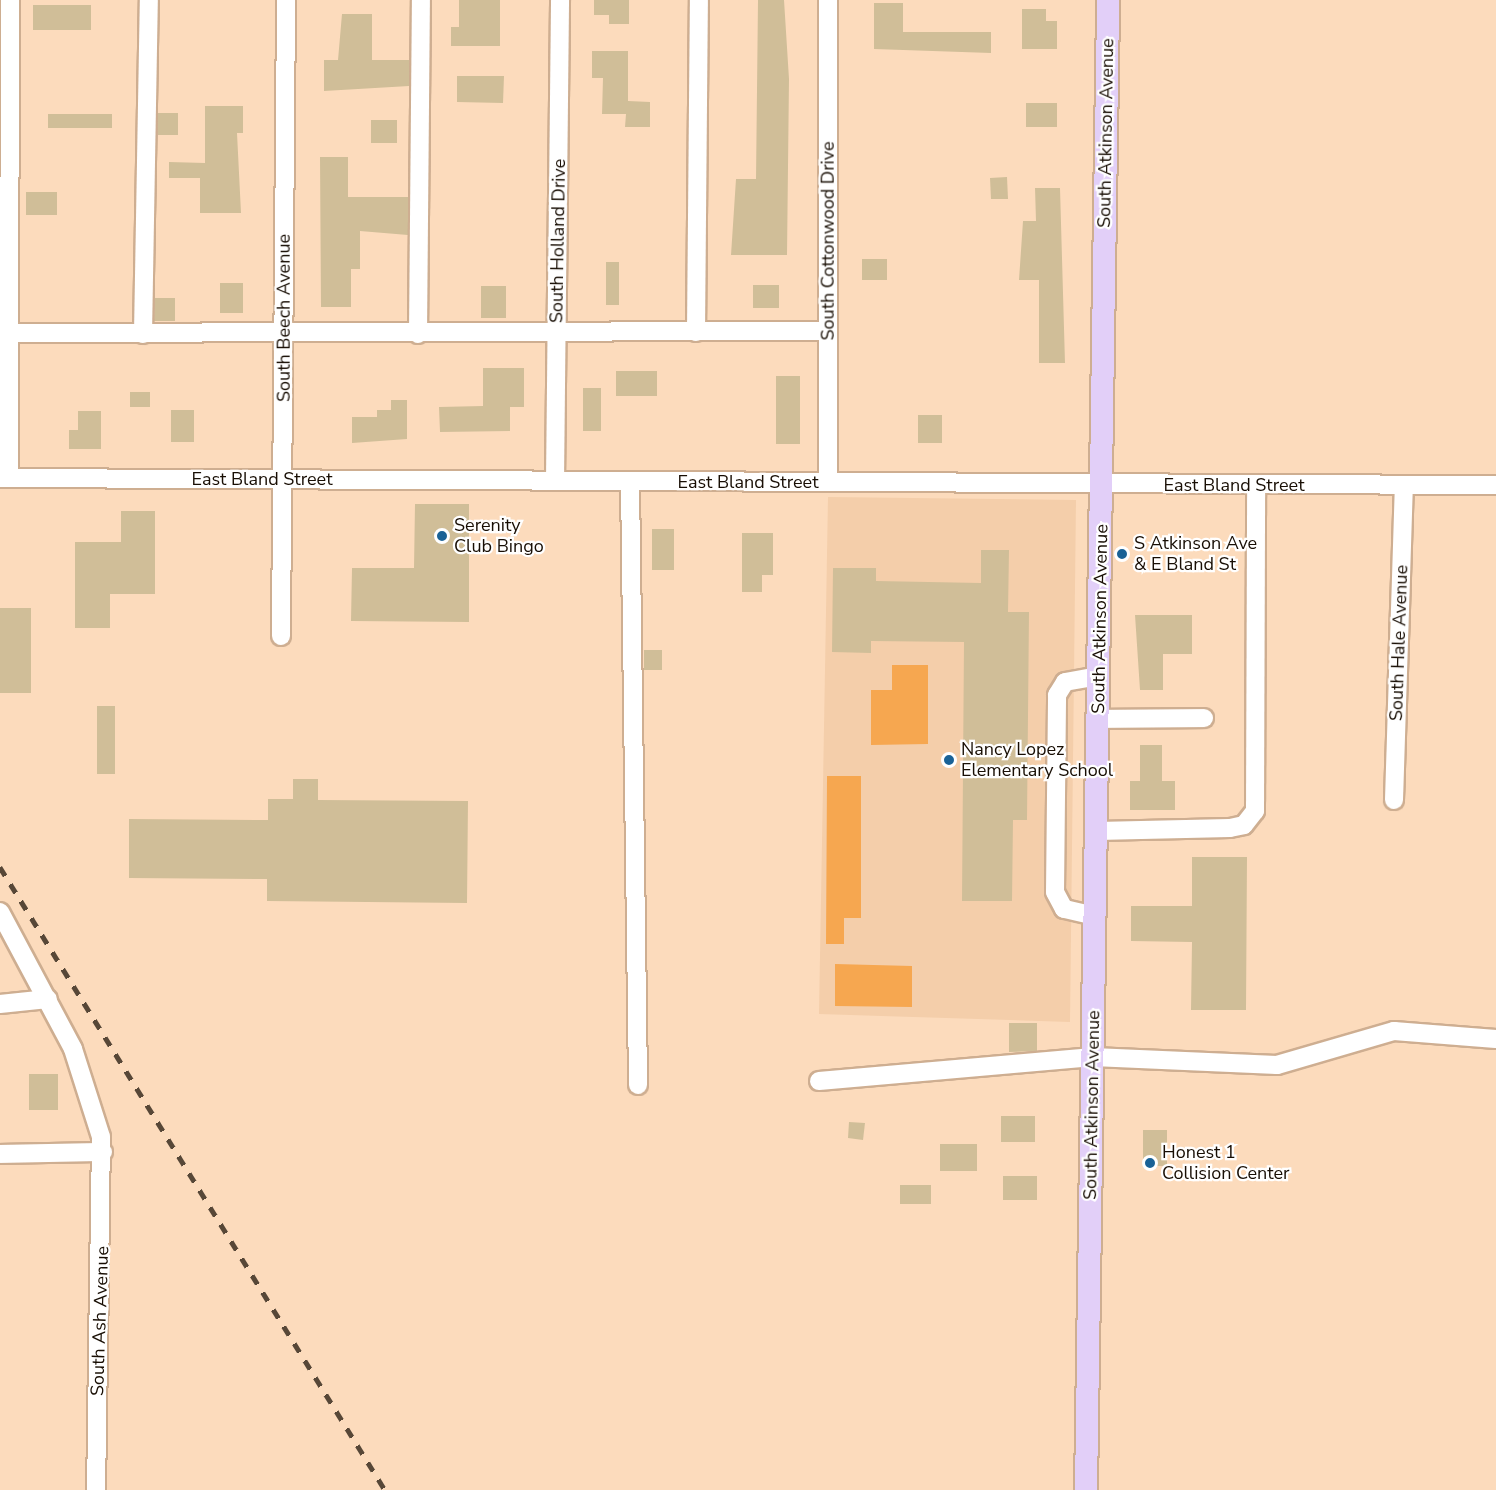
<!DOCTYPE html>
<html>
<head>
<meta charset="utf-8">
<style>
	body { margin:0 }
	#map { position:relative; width:1496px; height:1490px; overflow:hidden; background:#fcdbbc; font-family:"Nunito Sans",sans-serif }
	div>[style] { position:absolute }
	.built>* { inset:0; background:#f4ceaa }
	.green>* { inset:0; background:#f6a750 }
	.building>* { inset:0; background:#d0be98 }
	.roads { filter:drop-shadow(2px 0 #ceae91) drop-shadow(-2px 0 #ceae91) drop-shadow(0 2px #ceae91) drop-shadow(0 -2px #ceae91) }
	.minor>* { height:18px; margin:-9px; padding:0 9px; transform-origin:9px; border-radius:9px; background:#fff }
	.major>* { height:22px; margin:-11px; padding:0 11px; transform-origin:11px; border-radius:11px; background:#e2cff8 }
	.rail>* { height:4.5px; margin-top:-2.25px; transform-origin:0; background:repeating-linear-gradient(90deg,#574737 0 10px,transparent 0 20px) }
	.dots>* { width:16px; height:16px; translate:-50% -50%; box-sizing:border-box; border:3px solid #fff; border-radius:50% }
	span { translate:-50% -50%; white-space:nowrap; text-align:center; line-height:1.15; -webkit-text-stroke:4.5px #fff; paint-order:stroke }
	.street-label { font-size:18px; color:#180e04 }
	.poi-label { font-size:18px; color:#180e04 }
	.left { translate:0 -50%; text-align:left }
</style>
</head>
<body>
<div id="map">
	<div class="built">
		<i style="clip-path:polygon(828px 497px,1076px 500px,1070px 1022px,819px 1014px)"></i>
	</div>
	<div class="green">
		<i style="clip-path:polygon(892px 665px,928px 665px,928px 744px,871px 745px,871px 690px,892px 690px)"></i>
		<i style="clip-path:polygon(827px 776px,861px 776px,861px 918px,844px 918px,844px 944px,826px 944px)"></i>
		<i style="clip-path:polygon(835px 964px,912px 966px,912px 1007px,835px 1006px)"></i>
	</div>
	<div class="building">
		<i style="clip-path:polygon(459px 0,500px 0,500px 46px,451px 46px,451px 27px,459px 27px)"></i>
		<i style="clip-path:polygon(594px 0,629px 0,629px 24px,609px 24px,609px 15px,594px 15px)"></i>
		<i style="clip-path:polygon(758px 0,784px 0,789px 79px,787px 255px,731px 255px,736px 179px,756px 179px)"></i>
		<i style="clip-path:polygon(874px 3px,903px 3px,903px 32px,991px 32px,991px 53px,874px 49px)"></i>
		<i style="clip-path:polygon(33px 5px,91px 5px,91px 30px,33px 30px)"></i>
		<i style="clip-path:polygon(1022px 9px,1046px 9px,1046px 21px,1057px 21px,1057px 49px,1022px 49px)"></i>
		<i style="clip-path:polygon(342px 14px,372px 14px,372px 60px,409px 60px,409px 86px,324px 91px,324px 60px,338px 60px)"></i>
		<i style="clip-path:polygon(592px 51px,628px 51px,628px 101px,650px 102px,650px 127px,625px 127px,626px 114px,602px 114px,603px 78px,592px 78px)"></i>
		<i style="clip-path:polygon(457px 76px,504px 76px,503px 103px,457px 102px)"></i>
		<i style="clip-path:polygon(1026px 103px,1057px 103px,1057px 127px,1026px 127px)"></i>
		<i style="clip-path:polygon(205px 106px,243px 106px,243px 133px,237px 133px,241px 213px,200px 213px,200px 178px,169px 178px,169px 162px,205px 163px)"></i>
		<i style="clip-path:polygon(158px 113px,178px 113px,178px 135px,158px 135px)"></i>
		<i style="clip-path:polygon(48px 114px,112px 114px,112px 128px,48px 128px)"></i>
		<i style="clip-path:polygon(371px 120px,397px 120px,397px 143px,371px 143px)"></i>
		<i style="clip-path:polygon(320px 157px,348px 157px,348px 197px,408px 197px,408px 235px,360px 231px,360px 269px,351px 269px,351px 307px,321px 307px)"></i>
		<i style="clip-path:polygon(1007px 177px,1008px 199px,991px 199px,990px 178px)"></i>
		<i style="clip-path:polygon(1035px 188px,1060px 188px,1065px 363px,1039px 363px,1039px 280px,1019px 280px,1023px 221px,1036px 221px)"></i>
		<i style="clip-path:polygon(26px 192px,57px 192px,57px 215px,26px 215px)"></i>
		<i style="clip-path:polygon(862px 259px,887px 259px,887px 280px,862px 280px)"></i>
		<i style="clip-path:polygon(606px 262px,619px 262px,619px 305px,606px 305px)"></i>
		<i style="clip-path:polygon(220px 283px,243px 283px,243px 313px,220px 313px)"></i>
		<i style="clip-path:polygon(753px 285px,779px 285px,779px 308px,753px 308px)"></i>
		<i style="clip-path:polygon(481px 286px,506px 286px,506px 318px,481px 318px)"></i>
		<i style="clip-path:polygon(155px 298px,175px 298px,175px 321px,154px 321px)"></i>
		<i style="clip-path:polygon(483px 368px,524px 368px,524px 407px,510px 407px,510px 431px,440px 432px,439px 407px,483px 406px)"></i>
		<i style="clip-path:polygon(616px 371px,657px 371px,657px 396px,616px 396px)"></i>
		<i style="clip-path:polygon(776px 376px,800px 376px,800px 444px,776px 444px)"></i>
		<i style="clip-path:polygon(583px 388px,601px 388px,601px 431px,583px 431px)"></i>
		<i style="clip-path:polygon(130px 392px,150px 392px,150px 407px,130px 407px)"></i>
		<i style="clip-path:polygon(391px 400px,407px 400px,407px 439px,352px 443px,352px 417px,377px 417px,377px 410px,391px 410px)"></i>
		<i style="clip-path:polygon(171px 410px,194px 410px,194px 442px,171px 442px)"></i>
		<i style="clip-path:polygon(78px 411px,101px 411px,101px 449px,69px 449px,69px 430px,78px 430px)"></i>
		<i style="clip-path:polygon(918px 415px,942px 415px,942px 443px,918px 443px)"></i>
		<i style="clip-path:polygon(415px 504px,469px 504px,469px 622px,351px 621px,352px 568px,414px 568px)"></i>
		<i style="clip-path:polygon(121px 511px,155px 511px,155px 594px,110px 594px,110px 628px,75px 628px,75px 542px,121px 542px)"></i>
		<i style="clip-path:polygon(652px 529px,674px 529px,674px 570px,652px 570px)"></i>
		<i style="clip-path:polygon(742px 533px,773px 533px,773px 575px,762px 575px,762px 592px,742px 592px)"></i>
		<i style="clip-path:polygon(981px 550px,1009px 550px,1008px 612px,1029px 612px,1027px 820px,1013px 820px,1012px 901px,962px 901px,964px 642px,871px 641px,871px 653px,832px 652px,833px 568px,876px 568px,876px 581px,981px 583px)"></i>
		<i style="clip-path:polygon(0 608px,31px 608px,31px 693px,0 693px)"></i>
		<i style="clip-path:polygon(1135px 615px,1192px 615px,1192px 654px,1163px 654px,1163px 690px,1140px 690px)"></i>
		<i style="clip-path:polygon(644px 650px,662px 650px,662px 670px,644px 670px)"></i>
		<i style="clip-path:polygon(97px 706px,115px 706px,115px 774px,97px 774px)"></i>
		<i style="clip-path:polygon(1140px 745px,1162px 745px,1162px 781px,1175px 781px,1175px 810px,1130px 810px,1130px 781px,1140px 781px)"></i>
		<i style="clip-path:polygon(293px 779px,318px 779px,318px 800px,468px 801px,467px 903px,267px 901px,267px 879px,129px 878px,129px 819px,268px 820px,268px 799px,293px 799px)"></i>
		<i style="clip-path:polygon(1192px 857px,1247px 857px,1246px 1010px,1191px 1010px,1192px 942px,1131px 941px,1131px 906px,1192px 906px)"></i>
		<i style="clip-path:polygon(1009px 1023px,1037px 1023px,1037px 1051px,1009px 1052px)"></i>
		<i style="clip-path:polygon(29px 1074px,58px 1074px,58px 1110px,29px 1110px)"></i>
		<i style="clip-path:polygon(1001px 1116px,1035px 1116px,1035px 1142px,1001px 1142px)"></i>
		<i style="clip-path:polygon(849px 1122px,865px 1123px,863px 1140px,848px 1138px)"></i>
		<i style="clip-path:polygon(1143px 1130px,1167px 1130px,1167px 1166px,1143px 1166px)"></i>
		<i style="clip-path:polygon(940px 1144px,977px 1144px,977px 1171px,940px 1171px)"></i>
		<i style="clip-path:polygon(1003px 1176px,1037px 1176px,1037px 1200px,1003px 1200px)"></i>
		<i style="clip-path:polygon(900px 1185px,931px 1185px,931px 1204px,900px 1204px)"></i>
	</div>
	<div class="roads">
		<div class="minor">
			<i style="left:828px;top:0;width:482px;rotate:90deg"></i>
			<i style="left:696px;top:332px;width:332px;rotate:-89.5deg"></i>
			<i style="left:0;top:333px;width:828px;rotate:-0.14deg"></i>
			<i style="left:143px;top:334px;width:334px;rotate:-89deg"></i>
			<i style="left:418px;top:334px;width:334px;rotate:-89.5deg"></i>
			<i style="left:0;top:478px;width:1496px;rotate:0.27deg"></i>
			<i style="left:9px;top:478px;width:478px;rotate:-89.9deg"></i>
			<i style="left:555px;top:481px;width:481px;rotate:-89.4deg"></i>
			<i style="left:630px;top:481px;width:604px;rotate:89.24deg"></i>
			<i style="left:281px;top:636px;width:636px;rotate:-89.55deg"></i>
			<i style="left:1098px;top:719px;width:106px;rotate:-0.5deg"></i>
			<i style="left:1394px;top:800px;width:315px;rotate:-88.2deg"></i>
			<i style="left:1097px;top:831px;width:133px;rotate:-1.3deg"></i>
			<i style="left:1230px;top:828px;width:14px;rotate:-12deg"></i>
			<i style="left:1244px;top:825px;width:18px;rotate:-52deg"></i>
			<i style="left:1255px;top:811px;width:326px;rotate:-89.8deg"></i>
			<i style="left:0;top:912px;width:155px;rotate:61.9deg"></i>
			<i style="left:73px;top:1049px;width:92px;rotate:72.3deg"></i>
			<i style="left:101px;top:1137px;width:353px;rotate:90.8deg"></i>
			<i style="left:1095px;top:916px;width:32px;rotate:-167deg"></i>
			<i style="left:1064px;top:909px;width:19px;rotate:-118deg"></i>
			<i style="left:1055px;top:892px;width:197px;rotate:-89.4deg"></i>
			<i style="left:1057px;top:695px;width:15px;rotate:-58deg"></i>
			<i style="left:1065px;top:682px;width:35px;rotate:-10deg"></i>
			<i style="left:0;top:1004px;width:48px;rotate:-5.9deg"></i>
			<i style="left:819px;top:1081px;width:275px;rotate:-5deg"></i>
			<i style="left:1093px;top:1057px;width:184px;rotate:2.5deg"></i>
			<i style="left:1277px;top:1065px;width:122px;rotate:-16.2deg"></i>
			<i style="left:1394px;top:1031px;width:102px;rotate:4.5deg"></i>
			<i style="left:0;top:1154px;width:103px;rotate:-1.1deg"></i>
		</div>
		<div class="major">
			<i style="left:1086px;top:1490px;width:1490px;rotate:-89.15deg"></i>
		</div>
	</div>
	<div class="rail">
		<i style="left:0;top:867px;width:732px;rotate:58.28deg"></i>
	</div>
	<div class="dots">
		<i style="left:442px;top:536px;background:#1a6296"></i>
		<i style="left:1122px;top:554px;background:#1a6296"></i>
		<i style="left:949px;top:760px;background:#1a6296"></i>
		<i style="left:1150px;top:1163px;background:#1a6296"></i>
	</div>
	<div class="street-label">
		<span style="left:1106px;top:133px;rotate:-89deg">South Atkinson Avenue</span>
		<span style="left:558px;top:241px;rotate:-89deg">South Holland Drive</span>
		<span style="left:828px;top:241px;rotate:-90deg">South Cottonwood Drive</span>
		<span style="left:284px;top:318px;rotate:-90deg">South Beech Avenue</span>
		<span style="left:262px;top:479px">East Bland Street</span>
		<span style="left:748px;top:482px">East Bland Street</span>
		<span style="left:1234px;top:485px">East Bland Street</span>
		<span style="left:1100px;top:619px;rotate:-89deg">South Atkinson Avenue</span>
		<span style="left:1399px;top:643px;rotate:-88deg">South Hale Avenue</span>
		<span style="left:1092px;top:1105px;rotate:-89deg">South Atkinson Avenue</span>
		<span style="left:100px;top:1321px;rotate:-88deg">South Ash Avenue</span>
	</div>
	<div class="poi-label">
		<span class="left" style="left:454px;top:536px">Serenity<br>Club Bingo</span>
		<span class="left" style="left:1134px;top:554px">S Atkinson Ave<br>&amp; E Bland St</span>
		<span class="left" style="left:961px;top:760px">Nancy Lopez<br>Elementary School</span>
		<span class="left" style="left:1162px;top:1163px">Honest 1<br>Collision Center</span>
	</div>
</div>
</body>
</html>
